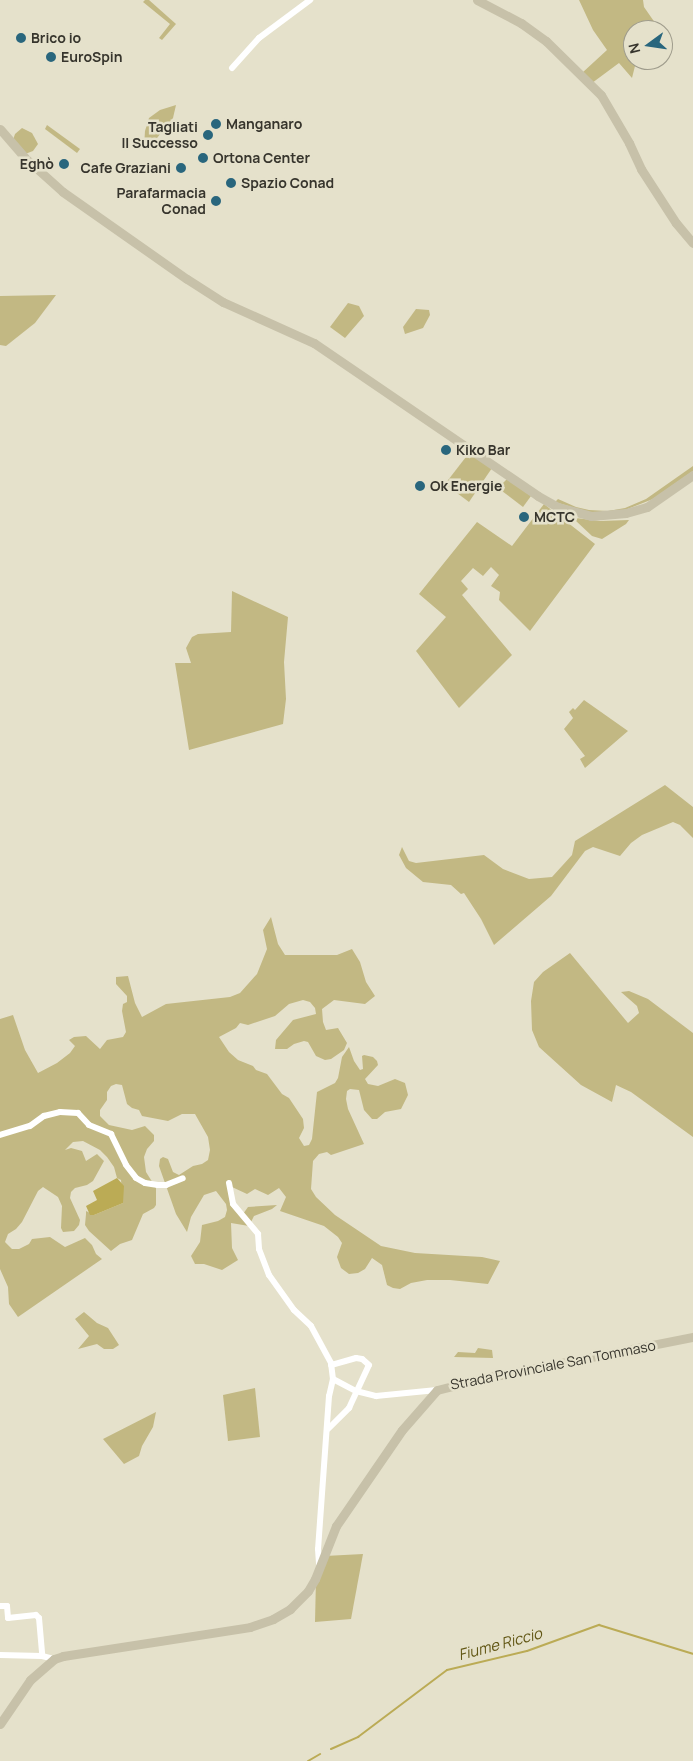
<!DOCTYPE html>
<html>
<head>
<meta charset="utf-8">
<style>
	body { margin:0 }
	#map { position:relative; width:693px; height:1761px; overflow:hidden; background:#e5e1cb; font-family:Manrope,sans-serif }
	div>[style] { position:absolute }
	.green>* { inset:0; background:#c2b883 }
	.water>* { inset:0; background:#bbab55 }
	.stream>* { height:2px; margin:-1px; padding:0 1px; transform-origin:1px; border-radius:1px; background:#bbab55 }
	.street>* { height:6px; margin:-3px; padding:0 3px; transform-origin:3px; border-radius:3px; background:#fff }
	.secondary>* { height:9px; margin:-4.5px; padding:0 4.5px; transform-origin:4.5px; border-radius:4.5px; background:#c7c1a9 }
	.dots>* { width:14px; height:14px; translate:-50% -50%; box-sizing:border-box; border:2px solid #e5e1cb; border-radius:50% }
	span { translate:-50% -50%; white-space:nowrap; text-align:center; line-height:1.15; -webkit-text-stroke:5px #e5e1cb; paint-order:stroke }
	.poi-label { font-size:14px; color:#37352d; font-weight:700 }
	.left { translate:0 -50%; text-align:left }
	.right { translate:-100% -50%; text-align:right }
	.street-label { font-size:14px; color:#37352d }
	.water-label { font-size:15px; color:#615614; font-style:italic }
	.north { position:absolute; left:623px; top:20px; width:50px; height:50px; box-sizing:border-box; background:#e5e1cb; border:1px solid #9f9c8c; border-radius:50%; rotate:256deg; font-size:14px; font-weight:700; line-height:20px; text-align:center; color:#37352d }
	.north::after { content:''; display:block; margin:auto; width:18px; height:22px; background:#29667d; clip-path:polygon(50% 0,100% 100%,50% 72%,0 100%) }
</style>
</head>
<body>
<div id="map">
	<div class="green">
		<i style="clip-path:polygon(145px 0,149px 0,176px 24px,162px 40px,159px 38px,170px 24px,143px 2px)"></i>
		<i style="clip-path:polygon(579px 0,643px 0,644px 7px,660px 30px,633px 30px,633px 60px,636px 62px,632px 78px,619px 63px,592px 83px,582px 73px,607px 50px,593px 30px)"></i>
		<i style="clip-path:polygon(176px 105px,173px 118px,157px 138px,144px 146px,145px 131px,149px 118px,160px 110px)"></i>
		<i style="clip-path:polygon(47px 125px,80px 149px,77px 153px,45px 129px)"></i>
		<i style="clip-path:polygon(22px 128px,32px 133px,38px 144px,33px 151px,25px 154px,13px 140px,15px 134px)"></i>
		<i style="clip-path:polygon(56px 295px,35px 323px,6px 346px,0 345px,0 296px)"></i>
		<i style="clip-path:polygon(348px 303px,359px 306px,364px 316px,345px 338px,330px 327px)"></i>
		<i style="clip-path:polygon(416px 309px,429px 310px,430px 315px,423px 328px,405px 334px,403px 327px)"></i>
		<i style="clip-path:polygon(469px 453px,492px 468px,469px 502px,445px 484px)"></i>
		<i style="clip-path:polygon(693px 466px,693px 471px,653px 499px,620px 512px,588px 512px,555px 502px,558px 499px,576px 507px,589px 510px,608px 511px,625px 508px,646px 499px)"></i>
		<i style="clip-path:polygon(507px 479px,531px 496px,523px 507px,498px 488px)"></i>
		<i style="clip-path:polygon(544px 504px,595px 544px,530px 631px,499px 600px,500px 592px,491px 586px,499px 575px,491px 567px,483px 576px,473px 568px,461px 581px,468px 589px,462px 595px,512px 655px,459px 708px,416px 651px,446px 617px,419px 594px,477px 522px,512px 546px)"></i>
		<i style="clip-path:polygon(576px 518px,600px 521px,629px 520px,626px 524px,602px 539px,592px 536px,575px 520px)"></i>
		<i style="clip-path:polygon(232px 591px,288px 617px,284px 662px,286px 699px,283px 724px,189px 750px,175px 663px,191px 663px,186px 648px,192px 637px,198px 634px,231px 632px)"></i>
		<i style="clip-path:polygon(584px 700px,628px 731px,585px 768px,580px 759px,585px 756px,564px 729px,573px 718px,569px 712px,573px 708px,575px 710px)"></i>
		<i style="clip-path:polygon(665px 785px,693px 807px,693px 838px,680px 825px,673px 822px,642px 835px,631px 843px,620px 856px,593px 847px,585px 851px,551px 896px,494px 945px,481px 919px,464px 893px,461px 894px,451px 885px,423px 882px,406px 868px,399px 855px,402px 847px,409px 861px,416px 863px,484px 855px,503px 869px,529px 879px,552px 877px,572px 855px,575px 841px)"></i>
		<i style="clip-path:polygon(271px 917px,278px 944px,285px 955px,337px 955px,352px 949px,360px 962px,366px 982px,375px 996px,365px 1004px,334px 1000px,322px 1009px,323px 1022px,326px 1030px,338px 1028px,347px 1043px,344px 1050px,331px 1059px,325px 1060px,316px 1056px,308px 1042px,304px 1041px,294px 1044px,287px 1049px,275px 1049px,276px 1040px,293px 1020px,316px 1014px,315px 1008px,310px 1002px,303px 1000px,289px 1004px,275px 1016px,248px 1025px,240px 1023px,236px 1028px,219px 1037px,229px 1052px,238px 1060px,253px 1066px,256px 1070px,267px 1074px,282px 1094px,289px 1098px,303px 1119px,304px 1128px,299px 1138px,304px 1146px,309px 1145px,312px 1139px,317px 1092px,335px 1083px,338px 1078px,342px 1057px,349px 1047px,354px 1061px,360px 1070px,363px 1069px,362px 1056px,364px 1055px,373px 1057px,377px 1061px,378px 1065px,365px 1079px,368px 1084px,378px 1086px,395px 1079px,405px 1083px,408px 1095px,401px 1109px,385px 1112px,377px 1119px,372px 1119px,364px 1110px,359px 1090px,350px 1089px,347px 1091px,346px 1099px,348px 1109px,364px 1144px,331px 1155px,327px 1152px,319px 1154px,313px 1161px,311px 1189px,316px 1197px,335px 1215px,381px 1246px,415px 1253px,482px 1257px,500px 1261px,488px 1284px,450px 1280px,427px 1280px,411px 1283px,400px 1289px,393px 1288px,387px 1285px,382px 1265px,372px 1258px,365px 1269px,358px 1273px,349px 1274px,341px 1268px,337px 1257px,342px 1243px,338px 1237px,324px 1226px,280px 1211px,286px 1197px,279px 1188px,268px 1195px,255px 1189px,247px 1194px,232px 1187px,233px 1201px,243px 1214px,248px 1207px,277px 1205px,272px 1209px,254px 1216px,249px 1226px,231px 1223px,232px 1248px,238px 1260px,222px 1270px,204px 1264px,195px 1264px,191px 1256px,200px 1242px,202px 1225px,218px 1221px,225px 1217px,227px 1210px,226px 1204px,216px 1191px,204px 1195px,191px 1217px,187px 1232px,176px 1214px,159px 1166px,160px 1159px,163px 1157px,168px 1159px,173px 1172px,179px 1175px,193px 1166px,202px 1164px,208px 1160px,210px 1150px,208px 1137px,195px 1114px,182px 1114px,168px 1121px,142px 1116px,139px 1110px,132px 1108px,127px 1104px,122px 1085px,116px 1084px,111px 1086px,107px 1092px,107px 1100px,100px 1110px,100px 1116px,109px 1125px,132px 1130px,145px 1126px,154px 1135px,154px 1141px,147px 1149px,144px 1157px,146px 1172px,156px 1188px,156px 1205px,154px 1208px,143px 1214px,132px 1240px,120px 1244px,111px 1251px,89px 1231px,85px 1225px,86px 1214px,86px 1211px,94px 1215px,123px 1203px,121px 1180px,117px 1178px,114px 1167px,107px 1157px,100px 1150px,83px 1141px,73px 1142px,65px 1150px,71px 1148px,82px 1151px,86px 1161px,97px 1154px,104px 1161px,93px 1181px,87px 1185px,75px 1188px,71px 1192px,70px 1198px,80px 1220px,79px 1225px,74px 1231px,63px 1232px,61px 1228px,62px 1206px,58px 1197px,43px 1187px,38px 1191px,22px 1222px,16px 1229px,8px 1234px,5px 1242px,12px 1249px,19px 1249px,29px 1244px,32px 1239px,50px 1237px,65px 1247px,85px 1238px,92px 1245px,96px 1254px,102px 1259px,18px 1317px,9px 1304px,8px 1287px,0 1269px,0 1019px,13px 1015px,25px 1050px,38px 1073px,57px 1063px,70px 1053px,75px 1046px,69px 1040px,74px 1037px,86px 1036px,100px 1049px,107px 1040px,123px 1037px,126px 1032px,122px 1011px,123px 1004px,127px 1002px,127px 996px,116px 984px,116px 977px,128px 976px,135px 1003px,142px 1017px,166px 1004px,230px 997px,240px 993px,257px 974px,267px 949px,263px 930px)"></i>
		<i style="clip-path:polygon(570px 953px,628px 1023px,639px 1013px,637px 1006px,621px 992px,629px 991px,648px 999px,693px 1033px,693px 1137px,631px 1092px,616px 1085px,612px 1102px,581px 1085px,539px 1047px,532px 1030px,531px 1001px,534px 982px,543px 972px)"></i>
		<i style="clip-path:polygon(84px 1312px,97px 1323px,108px 1328px,119px 1345px,113px 1349px,104px 1349px,97px 1344px,78px 1349px,89px 1336px,75px 1319px)"></i>
		<i style="clip-path:polygon(478px 1348px,492px 1350px,493px 1358px,454px 1357px,458px 1352px,475px 1353px)"></i>
		<i style="clip-path:polygon(255px 1388px,260px 1437px,228px 1441px,223px 1395px)"></i>
		<i style="clip-path:polygon(156px 1412px,153px 1427px,142px 1446px,139px 1456px,124px 1464px,103px 1439px)"></i>
		<i style="clip-path:polygon(363px 1554px,351px 1619px,315px 1622px,316px 1579px,325px 1556px)"></i>
	</div>
	<div class="water">
		<i style="clip-path:polygon(117px 1178px,124px 1186px,123px 1203px,94px 1215px,90px 1215px,86px 1206px,97px 1200px,93px 1191px)"></i>
	</div>
	<div class="stream">
		<i style="left:331px;top:1749px;width:30px;rotate:-24deg"></i>
		<i style="left:358px;top:1737px;width:111px;rotate:-37deg"></i>
		<i style="left:447px;top:1670px;width:82px;rotate:-13.4deg"></i>
		<i style="left:527px;top:1651px;width:77px;rotate:-19.9deg"></i>
		<i style="left:599px;top:1625px;width:98px;rotate:17.1deg"></i>
		<i style="left:308px;top:1761px;width:14px;rotate:-30deg"></i>
	</div>
	<div class="street">
		<i style="left:232px;top:68px;width:40px;rotate:-48deg"></i>
		<i style="left:259px;top:38px;width:64px;rotate:-36.7deg"></i>
		<i style="left:0;top:1135px;width:31px;rotate:-17deg"></i>
		<i style="left:30px;top:1126px;width:17px;rotate:-36deg"></i>
		<i style="left:44px;top:1116px;width:16px;rotate:-14deg"></i>
		<i style="left:60px;top:1112px;width:18px;rotate:3deg"></i>
		<i style="left:78px;top:1113px;width:16px;rotate:47deg"></i>
		<i style="left:89px;top:1125px;width:24px;rotate:22deg"></i>
		<i style="left:111px;top:1134px;width:34px;rotate:64deg"></i>
		<i style="left:126px;top:1165px;width:16px;rotate:52deg"></i>
		<i style="left:136px;top:1178px;width:10px;rotate:29deg"></i>
		<i style="left:145px;top:1183px;width:13px;rotate:9deg"></i>
		<i style="left:158px;top:1185px;width:8px"></i>
		<i style="left:166px;top:1185px;width:18px;rotate:-22deg"></i>
		<i style="left:229px;top:1183px;width:21px;rotate:79deg"></i>
		<i style="left:233px;top:1204px;width:39px;rotate:50deg"></i>
		<i style="left:258px;top:1234px;width:15px;rotate:86deg"></i>
		<i style="left:259px;top:1249px;width:28px;rotate:69deg"></i>
		<i style="left:269px;top:1275px;width:43px;rotate:54.5deg"></i>
		<i style="left:294px;top:1310px;width:23px;rotate:43deg"></i>
		<i style="left:311px;top:1326px;width:42px;rotate:61.6deg"></i>
		<i style="left:331px;top:1363px;width:16px;rotate:83deg"></i>
		<i style="left:333px;top:1379px;width:17px;rotate:103deg"></i>
		<i style="left:329px;top:1396px;width:153px;rotate:94.1deg"></i>
		<i style="left:318px;top:1549px;width:15px;rotate:86deg"></i>
		<i style="left:333px;top:1379px;width:26px;rotate:28deg"></i>
		<i style="left:356px;top:1391px;width:21px;rotate:14deg"></i>
		<i style="left:376px;top:1396px;width:61px;rotate:-5.6deg"></i>
		<i style="left:328px;top:1429px;width:30px;rotate:-45deg"></i>
		<i style="left:349px;top:1408px;width:47px;rotate:-65.1deg"></i>
		<i style="left:369px;top:1365px;width:9px;rotate:-139deg"></i>
		<i style="left:362px;top:1359px;width:6px;rotate:-171deg"></i>
		<i style="left:356px;top:1358px;width:26px;rotate:164deg"></i>
		<i style="left:0;top:1606px;width:7px"></i>
		<i style="left:7px;top:1606px;width:12px;rotate:85deg"></i>
		<i style="left:8px;top:1618px;width:28px;rotate:-6deg"></i>
		<i style="left:36px;top:1615px;width:4px;rotate:45deg"></i>
		<i style="left:39px;top:1618px;width:38px;rotate:85deg"></i>
		<i style="left:0;top:1655px;width:42px;rotate:1.4deg"></i>
		<i style="left:42px;top:1656px;width:12px;rotate:14deg"></i>
	</div>
	<div class="secondary">
		<i style="left:477px;top:0;width:50px;rotate:27.6deg"></i>
		<i style="left:521px;top:23px;width:31px;rotate:36deg"></i>
		<i style="left:546px;top:41px;width:77px;rotate:44.5deg"></i>
		<i style="left:601px;top:95px;width:56px;rotate:59.7deg"></i>
		<i style="left:629px;top:143px;width:29px;rotate:65deg"></i>
		<i style="left:641px;top:169px;width:64px;rotate:57.1deg"></i>
		<i style="left:676px;top:223px;width:26px;rotate:50deg"></i>
		<i style="left:0;top:129px;width:37px;rotate:49deg"></i>
		<i style="left:24px;top:157px;width:52px;rotate:41.9deg"></i>
		<i style="left:63px;top:192px;width:151px;rotate:35.1deg"></i>
		<i style="left:187px;top:279px;width:43px;rotate:32.6deg"></i>
		<i style="left:223px;top:302px;width:100px;rotate:24.3deg"></i>
		<i style="left:314px;top:343px;width:271px;rotate:34.3deg"></i>
		<i style="left:538px;top:496px;width:23px;rotate:29deg"></i>
		<i style="left:558px;top:507px;width:34px;rotate:15deg"></i>
		<i style="left:591px;top:516px;width:35px;rotate:-5deg"></i>
		<i style="left:626px;top:513px;width:22px;rotate:-16deg"></i>
		<i style="left:647px;top:507px;width:56px;rotate:-34.8deg"></i>
		<i style="left:0;top:1724px;width:53px;rotate:-55.7deg"></i>
		<i style="left:30px;top:1680px;width:32px;rotate:-41deg"></i>
		<i style="left:54px;top:1659px;width:9px;rotate:-18deg"></i>
		<i style="left:63px;top:1656px;width:189px;rotate:-8.8deg"></i>
		<i style="left:250px;top:1627px;width:24px;rotate:-19deg"></i>
		<i style="left:273px;top:1619px;width:20px;rotate:-30deg"></i>
		<i style="left:290px;top:1609px;width:25px;rotate:-45deg"></i>
		<i style="left:308px;top:1591px;width:14px;rotate:-60deg"></i>
		<i style="left:315px;top:1579px;width:57px;rotate:-68.4deg"></i>
		<i style="left:336px;top:1526px;width:116px;rotate:-55.5deg"></i>
		<i style="left:402px;top:1430px;width:53px;rotate:-48.8deg"></i>
		<i style="left:437px;top:1390px;width:44px;rotate:-14.3deg"></i>
		<i style="left:480px;top:1379px;width:217px;rotate:-11.2deg"></i>
	</div>
	<div class="dots">
		<i style="left:21px;top:38px;background:#29667d"></i>
		<i style="left:51px;top:57px;background:#29667d"></i>
		<i style="left:216px;top:124px;background:#29667d"></i>
		<i style="left:208px;top:135px;background:#29667d"></i>
		<i style="left:203px;top:158px;background:#29667d"></i>
		<i style="left:64px;top:164px;background:#29667d"></i>
		<i style="left:181px;top:168px;background:#29667d"></i>
		<i style="left:231px;top:183px;background:#29667d"></i>
		<i style="left:216px;top:201px;background:#29667d"></i>
		<i style="left:446px;top:450px;background:#29667d"></i>
		<i style="left:420px;top:486px;background:#29667d"></i>
		<i style="left:524px;top:517px;background:#29667d"></i>
	</div>
	<div class="poi-label">
		<span class="left" style="left:31px;top:38px">Brico io</span>
		<span class="left" style="left:61px;top:57px">EuroSpin</span>
		<span class="left" style="left:226px;top:124px">Manganaro</span>
		<span class="right" style="left:198px;top:135px">Tagliati<br>Il Successo</span>
		<span class="left" style="left:213px;top:158px">Ortona Center</span>
		<span class="right" style="left:54px;top:164px">Eghò</span>
		<span class="right" style="left:171px;top:168px">Cafe Graziani</span>
		<span class="left" style="left:241px;top:183px">Spazio Conad</span>
		<span class="right" style="left:206px;top:201px">Parafarmacia<br>Conad</span>
		<span class="left" style="left:456px;top:450px">Kiko Bar</span>
		<span class="left" style="left:430px;top:486px">Ok Energie</span>
		<span class="left" style="left:534px;top:517px">MCTC</span>
	</div>
	<div class="street-label">
		<span style="left:553px;top:1365px;rotate:-11deg">Strada Provinciale San Tommaso</span>
	</div>
	<div class="water-label">
		<span style="left:500px;top:1644px;rotate:-15deg">Fiume Riccio</span>
	</div>
	<div class="north">N</div>
</div>
</body>
</html>
